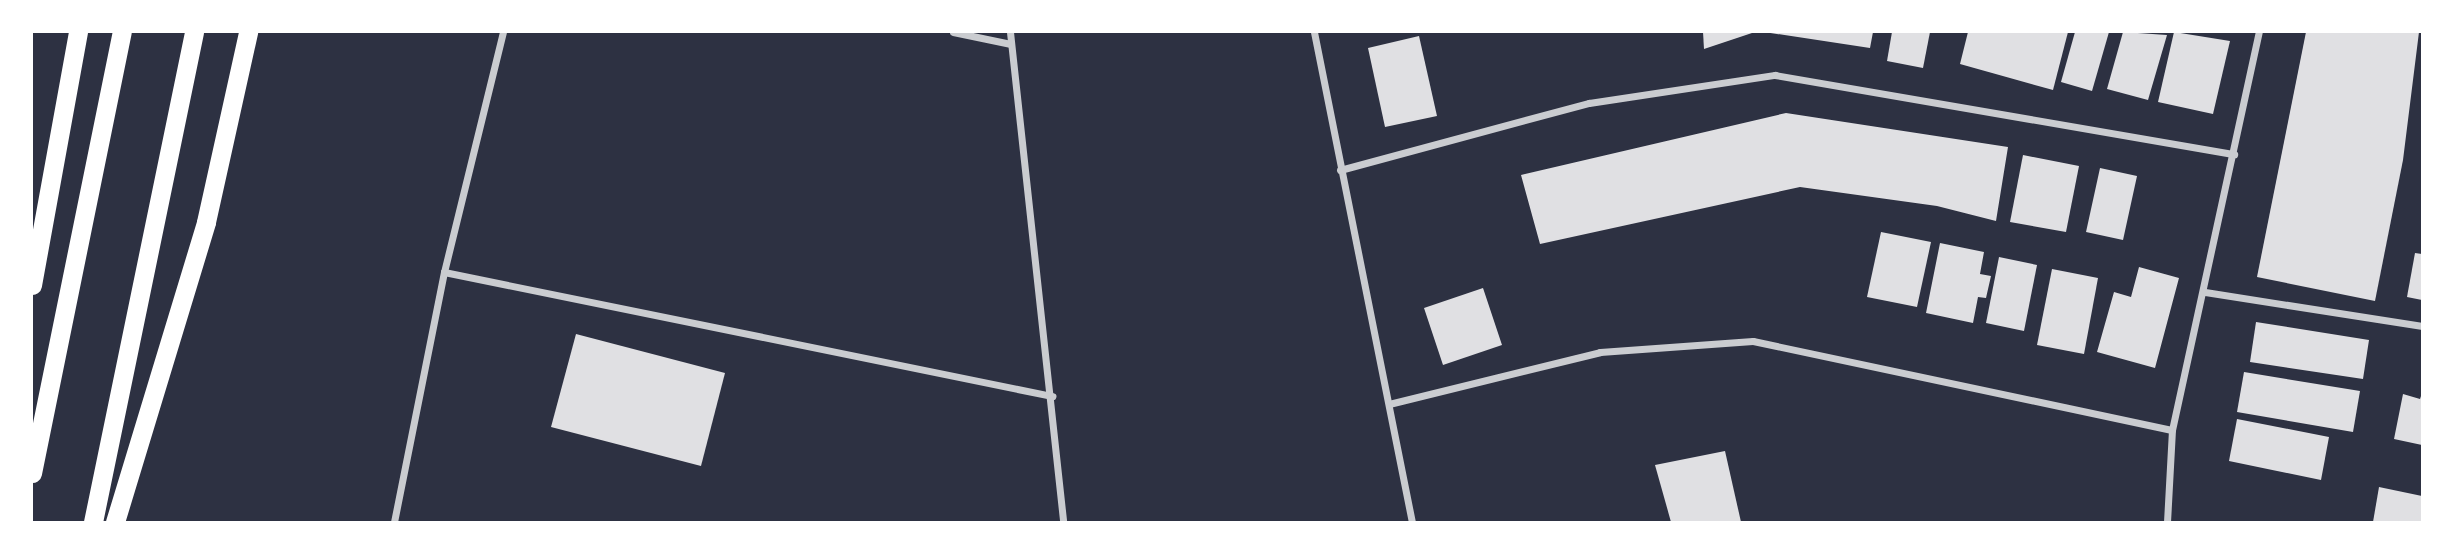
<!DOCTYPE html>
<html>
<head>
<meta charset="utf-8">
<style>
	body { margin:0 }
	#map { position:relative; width:2454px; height:554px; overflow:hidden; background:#2d3142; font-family:"Noto Sans",sans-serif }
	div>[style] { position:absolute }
	.building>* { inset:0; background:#e0e0e3 }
	.minor>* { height:7px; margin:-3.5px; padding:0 3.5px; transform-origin:3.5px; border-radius:3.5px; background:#caccd0 }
	.trunk>* { height:19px; margin:-9.5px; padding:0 9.5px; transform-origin:9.5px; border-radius:9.5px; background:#fff }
	span { translate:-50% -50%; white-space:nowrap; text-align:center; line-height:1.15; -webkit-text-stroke:7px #fff; paint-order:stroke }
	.frame { position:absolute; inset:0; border:33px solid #fff; pointer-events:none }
</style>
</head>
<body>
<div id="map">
	<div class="building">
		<i style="clip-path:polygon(1703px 32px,1755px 32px,1704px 49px)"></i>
		<i style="clip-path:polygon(1764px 32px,1873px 32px,1870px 48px)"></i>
		<i style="clip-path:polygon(1892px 32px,1930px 32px,1923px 68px,1887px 61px)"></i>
		<i style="clip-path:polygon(1968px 32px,2068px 32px,2053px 90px,1960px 64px)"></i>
		<i style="clip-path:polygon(2075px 32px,2109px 32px,2092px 91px,2061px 82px)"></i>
		<i style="clip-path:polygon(2123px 32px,2167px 35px,2148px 100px,2107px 89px)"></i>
		<i style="clip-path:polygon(2174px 32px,2230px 41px,2213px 114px,2158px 102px)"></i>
		<i style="clip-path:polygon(2306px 32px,2419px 32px,2403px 160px,2375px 301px,2257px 277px)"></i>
		<i style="clip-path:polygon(1419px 36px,1437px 116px,1385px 127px,1368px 48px)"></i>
		<i style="clip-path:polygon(1786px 113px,2008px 147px,1996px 221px,1937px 206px,1800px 187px,1540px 244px,1521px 175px)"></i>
		<i style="clip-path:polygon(2023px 155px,2079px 166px,2066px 232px,2010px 222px)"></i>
		<i style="clip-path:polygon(2100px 168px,2137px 176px,2123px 240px,2086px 232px)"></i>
		<i style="clip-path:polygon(1881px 232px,1931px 242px,1917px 307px,1867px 297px)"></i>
		<i style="clip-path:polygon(1940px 243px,1984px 252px,1980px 274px,1991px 276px,1986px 298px,1978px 297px,1973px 323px,1926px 313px)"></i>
		<i style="clip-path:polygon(2415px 253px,2422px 254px,2422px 300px,2407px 297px)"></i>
		<i style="clip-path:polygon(1999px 257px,2037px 265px,2024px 331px,1986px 323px)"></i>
		<i style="clip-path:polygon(2139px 267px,2179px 278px,2155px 368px,2097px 352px,2114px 292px,2131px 297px)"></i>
		<i style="clip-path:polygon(2052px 269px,2098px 278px,2084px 354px,2037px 345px)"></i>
		<i style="clip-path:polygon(1483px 288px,1502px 345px,1443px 365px,1424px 308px)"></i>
		<i style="clip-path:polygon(2256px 322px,2369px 340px,2363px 379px,2250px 362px)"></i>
		<i style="clip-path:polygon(576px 334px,725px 373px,701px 466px,551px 427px)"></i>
		<i style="clip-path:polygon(2244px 372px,2360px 391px,2353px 432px,2237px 412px)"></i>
		<i style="clip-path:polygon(2422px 393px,2422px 445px,2394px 439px,2403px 394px,2420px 399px)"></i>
		<i style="clip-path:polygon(2237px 419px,2329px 437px,2321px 480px,2229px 461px)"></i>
		<i style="clip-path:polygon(1725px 451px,1741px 522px,1671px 522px,1655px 465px)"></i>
		<i style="clip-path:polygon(2379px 487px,2422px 496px,2422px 522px,2373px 522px)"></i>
	</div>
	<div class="minor">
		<i style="left:953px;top:32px;width:59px;rotate:11.7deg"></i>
		<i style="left:1010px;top:32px;width:493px;rotate:83.8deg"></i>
		<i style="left:1314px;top:32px;width:500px;rotate:78.7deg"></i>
		<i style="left:1340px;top:170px;width:258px;rotate:-15.1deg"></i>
		<i style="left:1589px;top:103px;width:188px;rotate:-8.6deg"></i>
		<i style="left:1775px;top:75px;width:466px;rotate:9.8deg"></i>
		<i style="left:444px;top:272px;width:621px;rotate:11.53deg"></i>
		<i style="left:2205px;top:292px;width:220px;rotate:8.9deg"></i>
		<i style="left:1389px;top:404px;width:217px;rotate:-13.8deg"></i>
		<i style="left:1600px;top:352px;width:153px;rotate:-4.1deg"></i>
		<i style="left:1753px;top:341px;width:428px;rotate:12deg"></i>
		<i style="left:394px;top:522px;width:255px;rotate:-78.7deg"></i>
		<i style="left:444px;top:272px;width:247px;rotate:-76.2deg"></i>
		<i style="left:2167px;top:522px;width:92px;rotate:-86.9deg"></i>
		<i style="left:2172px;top:430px;width:407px;rotate:-77.7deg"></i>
	</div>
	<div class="trunk">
		<i style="left:32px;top:285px;width:257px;rotate:-79.7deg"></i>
		<i style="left:32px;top:473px;width:450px;rotate:-78.5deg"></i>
		<i style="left:93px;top:522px;width:500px;rotate:-78.35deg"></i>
		<i style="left:115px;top:522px;width:313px;rotate:-73.1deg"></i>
		<i style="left:206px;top:222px;width:195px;rotate:-77.5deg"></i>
	</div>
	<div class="frame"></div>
</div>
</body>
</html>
